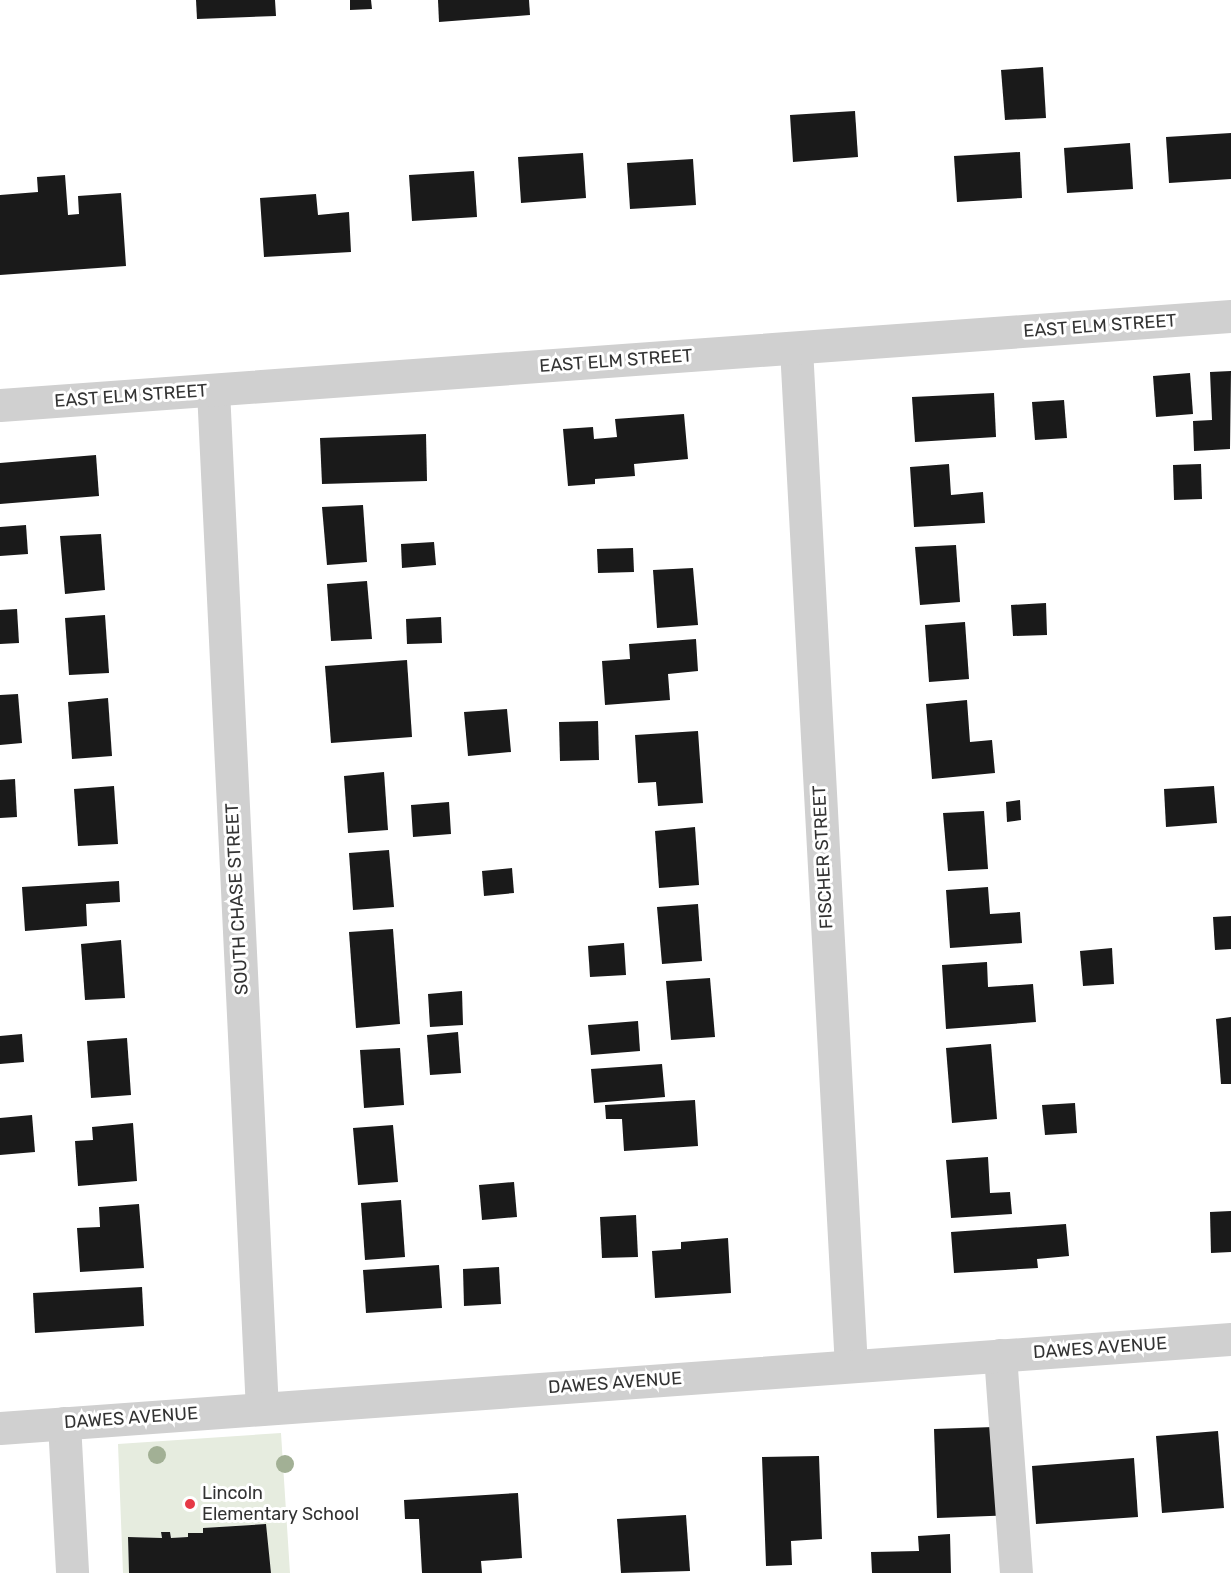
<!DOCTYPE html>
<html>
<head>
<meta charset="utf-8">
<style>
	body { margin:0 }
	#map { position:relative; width:1231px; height:1573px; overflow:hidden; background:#fff; font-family:Rubik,sans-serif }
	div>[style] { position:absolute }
	.green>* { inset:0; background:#e6ecdf }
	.building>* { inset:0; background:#1a1a1a }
	.minor>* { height:33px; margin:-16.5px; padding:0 16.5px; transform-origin:16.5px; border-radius:16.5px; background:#d0d0d0 }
	.trees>* { width:18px; height:18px; margin:-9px; border-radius:50%; background:#a2b095 }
	.dots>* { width:16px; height:16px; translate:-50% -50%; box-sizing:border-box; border:3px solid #fff; border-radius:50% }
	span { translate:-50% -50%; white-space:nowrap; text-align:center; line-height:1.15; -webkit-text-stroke:6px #fff; paint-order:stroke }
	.street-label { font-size:18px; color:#333 }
	.poi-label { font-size:18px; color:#333 }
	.left { translate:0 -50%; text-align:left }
</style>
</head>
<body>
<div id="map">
	<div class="green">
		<i style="clip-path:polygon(281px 1433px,290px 1573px,271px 1573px,265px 1524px,203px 1528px,203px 1533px,188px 1533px,188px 1537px,171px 1538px,170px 1532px,161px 1532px,162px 1538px,128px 1537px,129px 1573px,123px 1573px,118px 1444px)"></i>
	</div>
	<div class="building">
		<i style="clip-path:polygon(196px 0,275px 0,276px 16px,197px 19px)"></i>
		<i style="clip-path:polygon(350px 0,371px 0,372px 9px,350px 10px)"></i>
		<i style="clip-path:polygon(438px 0,529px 0,530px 15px,439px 22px)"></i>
		<i style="clip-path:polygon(1043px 67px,1046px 118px,1005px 120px,1001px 70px)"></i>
		<i style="clip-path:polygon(855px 111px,858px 157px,793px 162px,790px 115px)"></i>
		<i style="clip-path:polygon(1231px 133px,1231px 179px,1169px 183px,1166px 137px)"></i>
		<i style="clip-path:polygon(1130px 143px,1133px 189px,1067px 193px,1064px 148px)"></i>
		<i style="clip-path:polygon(1020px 152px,1022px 198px,957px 202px,954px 156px)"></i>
		<i style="clip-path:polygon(583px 153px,586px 198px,521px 203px,518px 157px)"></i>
		<i style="clip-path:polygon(693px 159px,696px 205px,630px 209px,627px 163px)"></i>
		<i style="clip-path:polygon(474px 171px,477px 217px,412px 221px,409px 175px)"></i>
		<i style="clip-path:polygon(65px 175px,68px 215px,79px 214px,78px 196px,121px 193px,126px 266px,0 275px,0 195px,38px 192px,37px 177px)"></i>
		<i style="clip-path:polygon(316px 194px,318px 215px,349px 212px,351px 252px,264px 257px,260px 198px)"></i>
		<i style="clip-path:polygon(1231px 371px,1230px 449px,1194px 451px,1193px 421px,1212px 420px,1210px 372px)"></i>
		<i style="clip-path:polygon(1190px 373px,1193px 414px,1156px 417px,1153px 376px)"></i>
		<i style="clip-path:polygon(994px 393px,996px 437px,915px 442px,912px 397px)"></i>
		<i style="clip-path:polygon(1064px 400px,1067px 438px,1035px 440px,1032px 402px)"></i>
		<i style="clip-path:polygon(684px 414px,688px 459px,634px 464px,635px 476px,595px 479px,595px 484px,568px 486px,563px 429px,593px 427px,594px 439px,617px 437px,615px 419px)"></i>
		<i style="clip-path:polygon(426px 434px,427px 481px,322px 484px,320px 438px)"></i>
		<i style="clip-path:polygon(96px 455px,99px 496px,0 504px,0 463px)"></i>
		<i style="clip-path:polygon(949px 464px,951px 495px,983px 492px,985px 523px,914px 527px,910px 467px)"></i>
		<i style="clip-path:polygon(1201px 464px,1202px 499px,1174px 500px,1173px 465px)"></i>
		<i style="clip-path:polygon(363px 505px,367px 562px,327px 565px,322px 507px)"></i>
		<i style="clip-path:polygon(26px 525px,28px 554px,0 556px,0 527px)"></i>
		<i style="clip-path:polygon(101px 534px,105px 590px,65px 594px,60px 536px)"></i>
		<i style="clip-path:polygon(434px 542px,436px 565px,402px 568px,401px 544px)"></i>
		<i style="clip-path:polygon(956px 545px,960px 602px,920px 605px,915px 547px)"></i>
		<i style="clip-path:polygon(633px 548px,634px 572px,598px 573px,597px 549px)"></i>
		<i style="clip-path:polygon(693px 568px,698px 625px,657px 628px,653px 570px)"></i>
		<i style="clip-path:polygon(367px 581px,372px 639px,331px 641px,327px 584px)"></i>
		<i style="clip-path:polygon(1046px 603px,1047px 635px,1013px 636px,1011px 605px)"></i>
		<i style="clip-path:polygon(17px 609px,19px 643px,0 644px,0 610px)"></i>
		<i style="clip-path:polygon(105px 615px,109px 673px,69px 675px,65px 618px)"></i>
		<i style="clip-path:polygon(441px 617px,442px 643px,407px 644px,406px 619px)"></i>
		<i style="clip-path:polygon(965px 622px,969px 679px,929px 682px,925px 625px)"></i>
		<i style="clip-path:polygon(696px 639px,698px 671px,668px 674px,670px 700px,605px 705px,602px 661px,630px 659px,629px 644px)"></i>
		<i style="clip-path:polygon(407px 660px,412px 737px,331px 743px,325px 666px)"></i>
		<i style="clip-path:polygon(18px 694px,22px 743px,0 745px,0 695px)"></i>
		<i style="clip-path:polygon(108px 698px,112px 756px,72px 759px,68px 702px)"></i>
		<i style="clip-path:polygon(967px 700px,970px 742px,992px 740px,995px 773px,932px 779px,926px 704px)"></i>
		<i style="clip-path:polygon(507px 709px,511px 752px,468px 756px,464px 712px)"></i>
		<i style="clip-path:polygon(598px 721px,599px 760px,560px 761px,559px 722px)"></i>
		<i style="clip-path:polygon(698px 731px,703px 803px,658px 806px,656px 782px,638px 783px,635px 735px)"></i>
		<i style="clip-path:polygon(384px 772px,388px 830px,348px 833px,344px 776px)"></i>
		<i style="clip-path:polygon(15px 779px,17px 817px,0 818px,0 780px)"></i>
		<i style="clip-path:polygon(114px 786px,118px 844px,78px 846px,74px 789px)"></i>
		<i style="clip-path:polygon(1214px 786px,1217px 823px,1166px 827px,1164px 789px)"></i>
		<i style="clip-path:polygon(1020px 800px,1021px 820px,1007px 822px,1006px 802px)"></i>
		<i style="clip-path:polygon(449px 802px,451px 834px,413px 837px,411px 805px)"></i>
		<i style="clip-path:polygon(984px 811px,988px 869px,948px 871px,943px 813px)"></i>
		<i style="clip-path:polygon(695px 827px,699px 885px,659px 888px,655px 831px)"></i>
		<i style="clip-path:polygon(389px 850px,394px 907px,353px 910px,349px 853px)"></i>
		<i style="clip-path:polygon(512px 868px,514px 893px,484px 896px,482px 871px)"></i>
		<i style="clip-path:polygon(119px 881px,120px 902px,86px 904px,87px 926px,25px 931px,22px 887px)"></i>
		<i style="clip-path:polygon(988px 887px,990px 914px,1020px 912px,1022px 943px,950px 948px,946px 890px)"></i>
		<i style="clip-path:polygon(698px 904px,702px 961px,662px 964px,657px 907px)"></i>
		<i style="clip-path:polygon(1231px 916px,1231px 949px,1215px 950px,1213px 917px)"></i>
		<i style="clip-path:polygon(393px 929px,400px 1024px,356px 1028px,349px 932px)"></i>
		<i style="clip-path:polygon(121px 940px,125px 998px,85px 1000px,81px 944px)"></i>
		<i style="clip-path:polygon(624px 943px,626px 975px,590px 977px,588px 946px)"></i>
		<i style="clip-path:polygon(1112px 948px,1114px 984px,1083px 986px,1080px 951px)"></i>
		<i style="clip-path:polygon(987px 962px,988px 987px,1033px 984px,1036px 1022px,946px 1029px,942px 965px)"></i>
		<i style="clip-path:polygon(710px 978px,715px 1037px,671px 1040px,666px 981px)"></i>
		<i style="clip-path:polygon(462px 991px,463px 1025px,430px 1027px,428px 994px)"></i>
		<i style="clip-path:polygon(1231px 1017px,1231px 1084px,1221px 1084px,1216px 1019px)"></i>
		<i style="clip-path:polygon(638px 1021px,640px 1051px,591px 1055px,588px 1025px)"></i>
		<i style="clip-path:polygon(458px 1032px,461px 1073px,430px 1075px,427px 1035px)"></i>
		<i style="clip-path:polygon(22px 1034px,24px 1062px,0 1064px,0 1036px)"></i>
		<i style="clip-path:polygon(127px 1038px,131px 1095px,91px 1098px,87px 1041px)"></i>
		<i style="clip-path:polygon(991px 1044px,997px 1119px,952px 1123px,946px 1048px)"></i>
		<i style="clip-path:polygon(400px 1048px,404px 1105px,364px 1108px,360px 1050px)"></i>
		<i style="clip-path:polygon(662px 1064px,665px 1097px,594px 1103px,591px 1069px)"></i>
		<i style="clip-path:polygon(695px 1100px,698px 1146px,624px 1151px,622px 1119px,606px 1119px,605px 1105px)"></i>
		<i style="clip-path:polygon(1075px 1103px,1077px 1133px,1045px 1135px,1042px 1105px)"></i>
		<i style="clip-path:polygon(32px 1115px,35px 1152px,0 1155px,0 1118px)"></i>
		<i style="clip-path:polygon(133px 1123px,137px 1181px,78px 1186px,75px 1141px,93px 1140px,92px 1127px)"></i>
		<i style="clip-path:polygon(393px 1125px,398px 1182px,358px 1185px,353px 1128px)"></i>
		<i style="clip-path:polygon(988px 1157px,990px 1193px,1010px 1192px,1012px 1214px,951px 1218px,946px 1160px)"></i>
		<i style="clip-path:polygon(514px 1182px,517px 1217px,482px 1220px,479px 1185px)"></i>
		<i style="clip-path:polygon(401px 1200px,405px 1257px,365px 1260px,361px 1203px)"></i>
		<i style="clip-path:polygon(139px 1204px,144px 1268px,80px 1272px,77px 1228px,100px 1227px,99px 1207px)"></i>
		<i style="clip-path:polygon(1231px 1211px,1231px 1252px,1211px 1253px,1210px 1212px)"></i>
		<i style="clip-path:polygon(636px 1215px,638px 1257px,602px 1258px,600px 1217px)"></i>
		<i style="clip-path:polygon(1066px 1224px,1069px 1256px,1037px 1259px,1038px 1268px,954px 1273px,951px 1232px)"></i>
		<i style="clip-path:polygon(728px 1238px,731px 1293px,655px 1298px,652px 1251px,681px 1249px,681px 1242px)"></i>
		<i style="clip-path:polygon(439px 1265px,442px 1308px,366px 1313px,363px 1270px)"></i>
		<i style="clip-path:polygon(499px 1267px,501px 1304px,464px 1306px,463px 1269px)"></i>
		<i style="clip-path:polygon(142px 1287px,144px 1326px,35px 1333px,33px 1293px)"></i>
		<i style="clip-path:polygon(994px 1427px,1016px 1515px,937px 1518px,934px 1429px)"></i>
		<i style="clip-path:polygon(1218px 1431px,1224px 1508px,1162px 1513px,1156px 1436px)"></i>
		<i style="clip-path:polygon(819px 1456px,822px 1539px,791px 1541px,792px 1565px,766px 1566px,762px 1457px)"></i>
		<i style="clip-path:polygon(1134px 1458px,1138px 1517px,1036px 1524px,1032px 1466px)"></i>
		<i style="clip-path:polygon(518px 1493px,522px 1558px,481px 1561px,482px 1573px,422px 1573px,419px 1519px,405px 1519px,404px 1500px)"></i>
		<i style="clip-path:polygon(686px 1515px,690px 1571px,621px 1573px,617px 1519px)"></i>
		<i style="clip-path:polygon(266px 1524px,271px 1573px,129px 1573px,128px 1537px,162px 1538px,161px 1532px,170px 1532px,171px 1538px,188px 1537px,188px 1533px,203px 1533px,203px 1528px)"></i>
		<i style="clip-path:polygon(950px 1534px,951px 1573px,872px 1573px,871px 1552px,919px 1551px,918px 1536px)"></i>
	</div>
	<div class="minor">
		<i style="left:796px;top:348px;width:1019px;rotate:86.91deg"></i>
		<i style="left:213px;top:390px;width:1020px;rotate:87.25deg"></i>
		<i style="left:0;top:405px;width:1234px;rotate:-4.14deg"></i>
		<i style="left:1000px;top:1355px;width:219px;rotate:85.8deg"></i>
		<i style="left:64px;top:1423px;width:150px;rotate:86.9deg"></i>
		<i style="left:0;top:1428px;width:1234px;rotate:-4.14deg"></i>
	</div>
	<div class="trees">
		<i style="left:157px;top:1455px"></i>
		<i style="left:285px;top:1464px"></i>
	</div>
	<div class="dots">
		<i style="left:190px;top:1504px;background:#e63946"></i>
	</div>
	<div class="street-label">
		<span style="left:1100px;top:326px;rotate:-4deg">EAST ELM STREET</span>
		<span style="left:616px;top:361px;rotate:-4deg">EAST ELM STREET</span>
		<span style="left:131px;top:396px;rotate:-4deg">EAST ELM STREET</span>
		<span style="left:823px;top:857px;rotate:-93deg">FISCHER STREET</span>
		<span style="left:237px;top:899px;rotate:-93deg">SOUTH CHASE STREET</span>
		<span style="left:1100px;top:1348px;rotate:-4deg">DAWES AVENUE</span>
		<span style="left:615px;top:1383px;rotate:-4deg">DAWES AVENUE</span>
		<span style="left:131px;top:1418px;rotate:-4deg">DAWES AVENUE</span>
	</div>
	<div class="poi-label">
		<span class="left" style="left:202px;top:1504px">Lincoln<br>Elementary School</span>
	</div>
</div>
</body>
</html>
